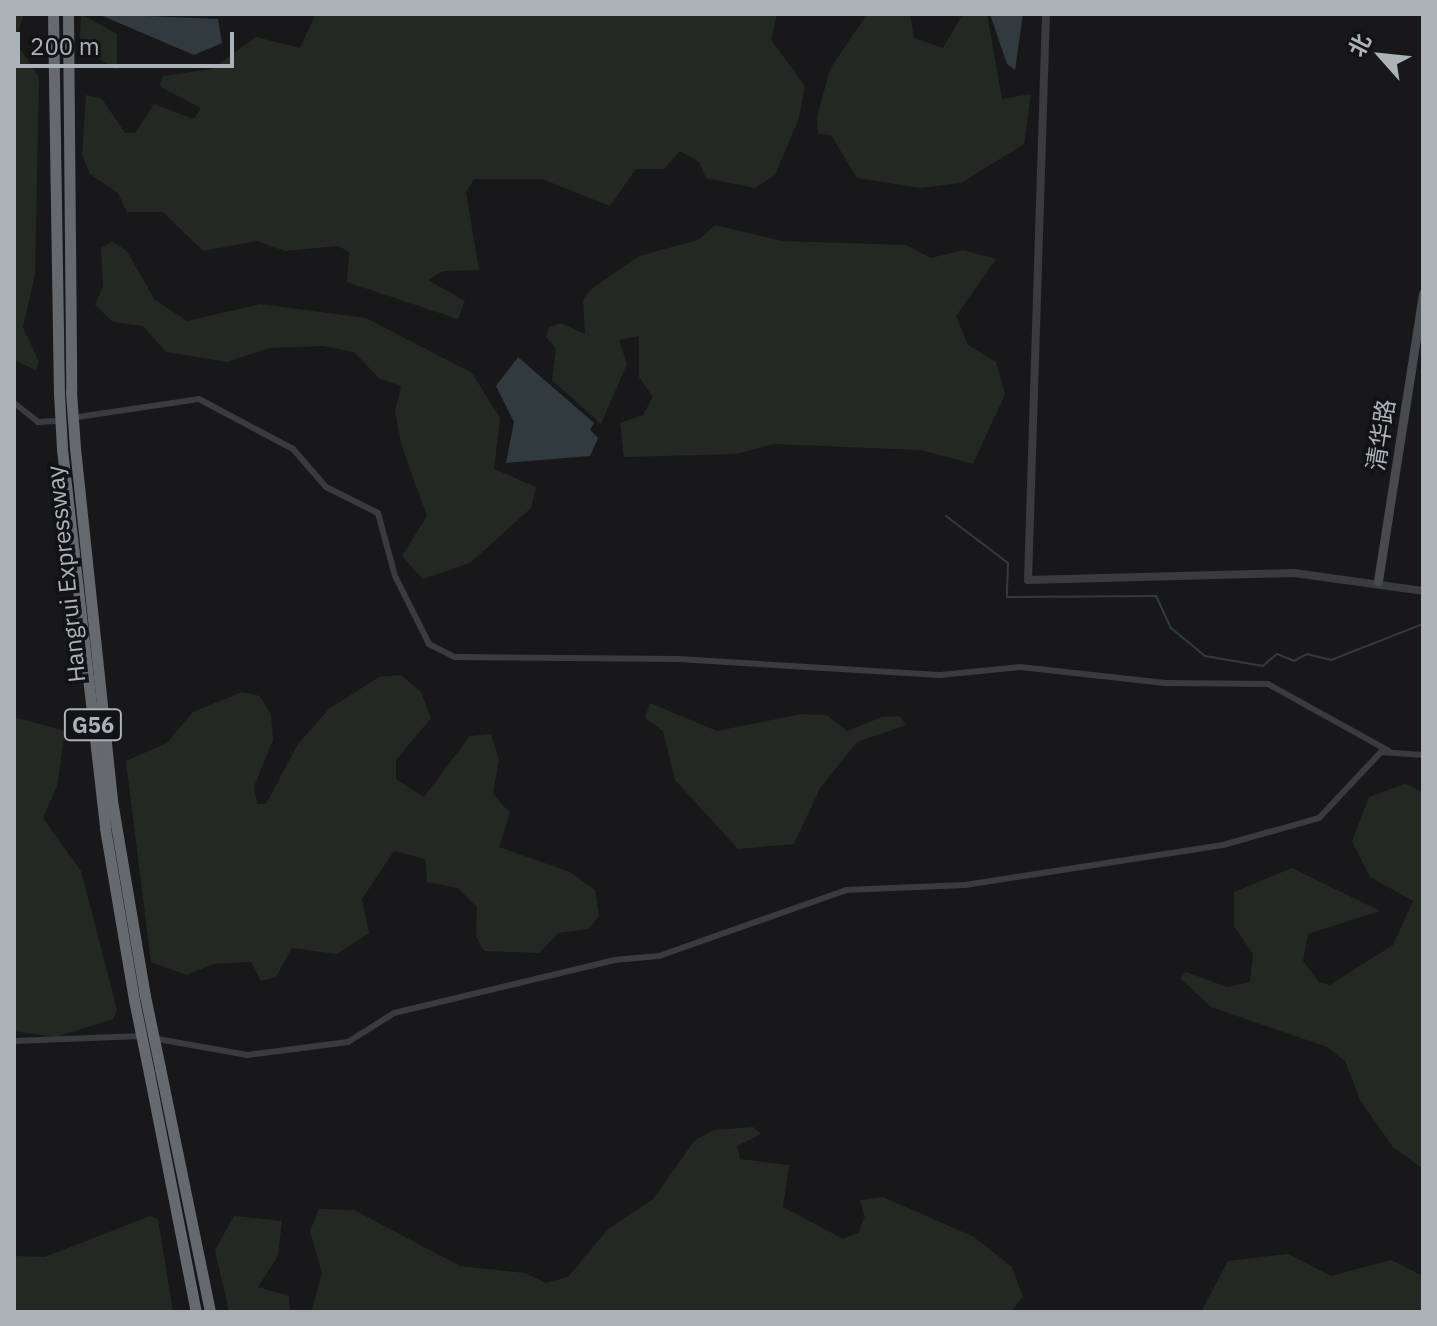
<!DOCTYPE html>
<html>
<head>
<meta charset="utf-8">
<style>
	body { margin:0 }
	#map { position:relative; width:1437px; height:1326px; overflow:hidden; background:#18181a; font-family:"IBM Plex Sans","Noto Sans SC",sans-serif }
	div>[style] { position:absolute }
	.green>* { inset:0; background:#232922 }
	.water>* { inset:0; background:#313b3f }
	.stream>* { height:2px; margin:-1px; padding:0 1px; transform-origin:1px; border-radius:1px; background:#313b3f }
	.minor>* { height:6px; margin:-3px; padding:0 3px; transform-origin:3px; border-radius:3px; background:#393b3e }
	.tertiary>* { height:8px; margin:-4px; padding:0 4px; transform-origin:4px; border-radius:4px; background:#393b3e }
	.secondary>* { height:9px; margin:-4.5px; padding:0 4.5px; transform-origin:4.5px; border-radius:4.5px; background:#484a4e }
	.motorway>* { height:11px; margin:-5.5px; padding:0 5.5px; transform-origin:5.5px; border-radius:5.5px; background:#666a6f }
	.motorway-bridge>* { height:11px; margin:-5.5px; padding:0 5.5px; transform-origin:5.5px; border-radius:5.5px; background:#666a6f }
	span { translate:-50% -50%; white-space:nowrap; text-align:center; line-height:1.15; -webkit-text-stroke:7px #131315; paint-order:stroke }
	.shield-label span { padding:2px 6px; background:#131315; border:2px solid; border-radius:6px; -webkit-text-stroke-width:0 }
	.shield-label { font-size:22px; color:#abb2b8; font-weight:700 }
	.street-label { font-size:24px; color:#abb2b8 }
	.frame { position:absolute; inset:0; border:16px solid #abb2b8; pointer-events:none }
	.north { position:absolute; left:1341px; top:16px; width:80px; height:80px; -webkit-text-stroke:6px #131315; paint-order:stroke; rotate:297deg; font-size:22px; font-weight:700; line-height:32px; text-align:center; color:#abb2b8 }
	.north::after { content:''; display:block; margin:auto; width:28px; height:36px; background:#abb2b8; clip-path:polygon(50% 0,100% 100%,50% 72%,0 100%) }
	.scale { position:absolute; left:16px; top:32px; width:218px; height:36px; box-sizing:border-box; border:4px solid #abb2b8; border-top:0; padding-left:10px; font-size:24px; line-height:28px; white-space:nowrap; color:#abb2b8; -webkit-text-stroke:6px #131315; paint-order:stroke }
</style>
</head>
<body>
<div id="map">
	<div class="green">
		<i style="clip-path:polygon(14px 14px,24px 14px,15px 41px,39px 77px,35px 274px,23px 327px,39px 362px,36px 370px,14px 360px)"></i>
		<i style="clip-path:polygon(81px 14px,117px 34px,117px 70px,89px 53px,80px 38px)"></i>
		<i style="clip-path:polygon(316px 14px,777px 14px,771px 40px,805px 86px,799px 118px,775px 175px,755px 188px,706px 178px,699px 162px,680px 151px,664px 169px,636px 169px,610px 206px,542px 179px,474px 179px,466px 192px,479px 270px,443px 271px,428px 280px,465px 301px,458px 319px,347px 282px,349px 252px,338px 246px,285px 251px,257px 241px,203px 251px,163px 212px,127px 212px,118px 193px,90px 174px,82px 155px,86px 95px,102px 99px,125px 133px,135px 133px,154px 104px,194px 119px,201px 108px,159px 86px,163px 76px,212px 69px,256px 37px,300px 48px)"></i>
		<i style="clip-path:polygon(867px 14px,910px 14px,914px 38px,943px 48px,963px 14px,987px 14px,1002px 99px,1031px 94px,1024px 144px,961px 183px,920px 188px,857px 178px,831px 135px,818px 134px,817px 117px,830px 69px)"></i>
		<i style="clip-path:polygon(715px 225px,782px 241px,906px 245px,931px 258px,963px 250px,996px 259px,956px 316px,968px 345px,996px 362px,1005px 394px,973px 464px,921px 450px,773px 444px,736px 454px,624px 457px,620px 423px,643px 415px,653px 397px,639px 377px,639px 336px,619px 340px,627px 364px,601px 424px,552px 380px,556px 349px,546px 337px,549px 327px,561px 323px,585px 334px,583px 300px,590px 290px,639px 256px,698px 240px)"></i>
		<i style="clip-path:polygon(112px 242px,126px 250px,155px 300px,187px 321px,260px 304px,366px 318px,472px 373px,500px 418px,494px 469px,536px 487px,531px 508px,470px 563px,423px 579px,402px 556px,427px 516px,402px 447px,395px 412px,401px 386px,379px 378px,354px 352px,323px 346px,269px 348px,227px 362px,166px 352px,143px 326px,113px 322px,95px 305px,103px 286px,101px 248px)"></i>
		<i style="clip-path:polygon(401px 675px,421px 692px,431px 718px,396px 760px,396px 779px,424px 797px,470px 736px,491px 734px,499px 760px,493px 794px,510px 813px,499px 847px,570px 872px,595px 890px,599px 916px,589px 929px,558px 933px,539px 953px,484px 951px,476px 936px,477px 907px,458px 888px,427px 882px,425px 859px,394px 851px,362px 899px,369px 933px,337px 954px,292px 948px,276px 977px,261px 981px,251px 962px,213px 964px,187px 975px,151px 962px,126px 761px,167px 743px,193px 712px,242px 692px,260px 696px,271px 715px,273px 740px,254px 786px,257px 804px,266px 804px,298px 744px,329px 709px,379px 677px)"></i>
		<i style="clip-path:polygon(650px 703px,717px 731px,801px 714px,827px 715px,847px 731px,882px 717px,899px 716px,906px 725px,857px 742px,820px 788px,794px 844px,738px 849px,675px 780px,663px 731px,645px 718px)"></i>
		<i style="clip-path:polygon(14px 717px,65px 731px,57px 786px,43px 818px,81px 871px,117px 1010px,113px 1019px,56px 1037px,14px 1031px)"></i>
		<i style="clip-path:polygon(1405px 784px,1423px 792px,1423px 1169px,1393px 1147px,1360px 1100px,1345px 1061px,1327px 1047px,1211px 1007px,1180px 978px,1186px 972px,1227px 987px,1250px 982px,1253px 954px,1234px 926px,1234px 892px,1292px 868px,1380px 911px,1308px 934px,1303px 961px,1319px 982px,1330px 985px,1393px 945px,1413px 901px,1370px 877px,1352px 841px,1369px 797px)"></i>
		<i style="clip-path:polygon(753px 1127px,761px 1134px,737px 1146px,740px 1159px,789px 1165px,783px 1207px,843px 1239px,858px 1233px,865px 1217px,860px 1200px,883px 1197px,974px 1237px,1012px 1267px,1023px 1297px,1010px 1312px,311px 1312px,322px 1273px,310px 1231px,319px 1209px,354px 1210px,460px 1266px,525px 1273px,546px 1283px,568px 1277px,608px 1229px,653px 1199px,695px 1140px,714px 1130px)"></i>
		<i style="clip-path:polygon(150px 1216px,158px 1219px,173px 1312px,14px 1312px,14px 1256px,45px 1257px)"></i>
		<i style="clip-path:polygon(234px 1216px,282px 1221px,278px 1256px,258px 1287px,289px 1296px,290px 1312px,229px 1312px,215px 1250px)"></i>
		<i style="clip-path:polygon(1288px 1254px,1331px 1276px,1391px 1260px,1423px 1276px,1423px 1312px,1201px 1312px,1228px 1261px)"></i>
	</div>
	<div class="water">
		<i style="clip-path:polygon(98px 14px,218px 19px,222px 43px,194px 55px)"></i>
		<i style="clip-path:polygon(990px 14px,1023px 14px,1015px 70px,1007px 64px)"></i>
		<i style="clip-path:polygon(518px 357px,594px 423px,590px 430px,598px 438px,590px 456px,506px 463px,514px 422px,496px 386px)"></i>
	</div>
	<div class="stream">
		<i style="left:946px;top:516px;width:78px;rotate:37.2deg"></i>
		<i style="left:1008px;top:563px;width:34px;rotate:92deg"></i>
		<i style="left:1007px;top:597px;width:149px;rotate:-0.4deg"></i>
		<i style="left:1156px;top:596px;width:35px;rotate:65deg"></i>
		<i style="left:1171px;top:628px;width:44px;rotate:39.5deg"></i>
		<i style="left:1205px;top:656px;width:59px;rotate:9.8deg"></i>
		<i style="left:1263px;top:666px;width:18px;rotate:-41deg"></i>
		<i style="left:1277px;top:654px;width:18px;rotate:22deg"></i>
		<i style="left:1294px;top:661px;width:15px;rotate:-28deg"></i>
		<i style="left:1307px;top:654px;width:25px;rotate:14deg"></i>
		<i style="left:1331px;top:660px;width:99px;rotate:-21.4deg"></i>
	</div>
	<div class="minor">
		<i style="left:14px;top:403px;width:31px;rotate:38deg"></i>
		<i style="left:38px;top:422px;width:22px;rotate:-3deg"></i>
		<i style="left:71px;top:418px;width:129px;rotate:-8.4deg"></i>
		<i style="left:199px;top:399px;width:106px;rotate:28deg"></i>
		<i style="left:293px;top:449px;width:50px;rotate:49deg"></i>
		<i style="left:326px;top:487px;width:58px;rotate:26.6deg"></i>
		<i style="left:378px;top:513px;width:65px;rotate:74.9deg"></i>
		<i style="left:395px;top:576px;width:76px;rotate:63.4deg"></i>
		<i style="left:429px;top:644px;width:29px;rotate:27deg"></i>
		<i style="left:455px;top:657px;width:223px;rotate:0.5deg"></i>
		<i style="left:678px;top:659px;width:262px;rotate:3.5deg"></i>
		<i style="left:940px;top:675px;width:80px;rotate:-5.7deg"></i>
		<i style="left:1020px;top:667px;width:146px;rotate:6.3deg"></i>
		<i style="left:1165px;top:683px;width:103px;rotate:0.6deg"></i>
		<i style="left:1268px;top:684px;width:138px;rotate:29deg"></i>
		<i style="left:152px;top:1038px;width:97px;rotate:10.1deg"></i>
		<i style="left:247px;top:1055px;width:102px;rotate:-7.3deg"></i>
		<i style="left:348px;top:1042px;width:54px;rotate:-32.2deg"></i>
		<i style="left:394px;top:1013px;width:226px;rotate:-13.5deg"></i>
		<i style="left:614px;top:960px;width:45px;rotate:-5.1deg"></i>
		<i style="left:659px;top:956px;width:198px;rotate:-19.4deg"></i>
		<i style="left:846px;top:890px;width:119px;rotate:-2.4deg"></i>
		<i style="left:965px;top:885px;width:261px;rotate:-8.8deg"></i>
		<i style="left:1223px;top:845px;width:100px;rotate:-15.7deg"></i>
		<i style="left:1319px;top:818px;width:91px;rotate:-46.8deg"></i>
		<i style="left:1381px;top:752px;width:42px;rotate:4.1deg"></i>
		<i style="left:14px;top:1041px;width:127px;rotate:-2.3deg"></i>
	</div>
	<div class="tertiary">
		<i style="left:1046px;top:14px;width:566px;rotate:91.82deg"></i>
		<i style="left:1028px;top:580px;width:266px;rotate:-1.5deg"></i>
		<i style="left:1294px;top:573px;width:130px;rotate:7.9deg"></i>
	</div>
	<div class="secondary">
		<i style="left:1378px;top:581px;width:291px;rotate:-81.1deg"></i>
	</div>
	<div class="motorway">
		<i style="left:53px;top:14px;width:379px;rotate:89.1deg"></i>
		<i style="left:68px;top:14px;width:378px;rotate:89.5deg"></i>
		<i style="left:75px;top:448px;width:355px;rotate:84deg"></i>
		<i style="left:112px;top:801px;width:198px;rotate:80.4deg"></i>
		<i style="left:62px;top:449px;width:381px;rotate:83.5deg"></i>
		<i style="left:105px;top:828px;width:174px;rotate:80.4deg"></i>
		<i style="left:160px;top:1068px;width:249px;rotate:78.4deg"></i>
		<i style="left:149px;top:1073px;width:244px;rotate:78.9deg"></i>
	</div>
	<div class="motorway-bridge">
		<i style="left:71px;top:392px;width:56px;rotate:85.9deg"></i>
		<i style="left:59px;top:393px;width:56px;rotate:86.9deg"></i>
		<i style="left:145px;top:996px;width:74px;rotate:78.2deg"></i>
		<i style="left:134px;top:1000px;width:75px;rotate:78.4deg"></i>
	</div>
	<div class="shield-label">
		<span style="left:93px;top:725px">G56</span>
	</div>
	<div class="street-label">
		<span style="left:1381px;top:435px;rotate:-81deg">清华路</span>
		<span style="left:66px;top:574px;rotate:-96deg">Hangrui Expressway</span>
	</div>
	<div class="frame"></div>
	<div class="north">北</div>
	<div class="scale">200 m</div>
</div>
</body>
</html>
